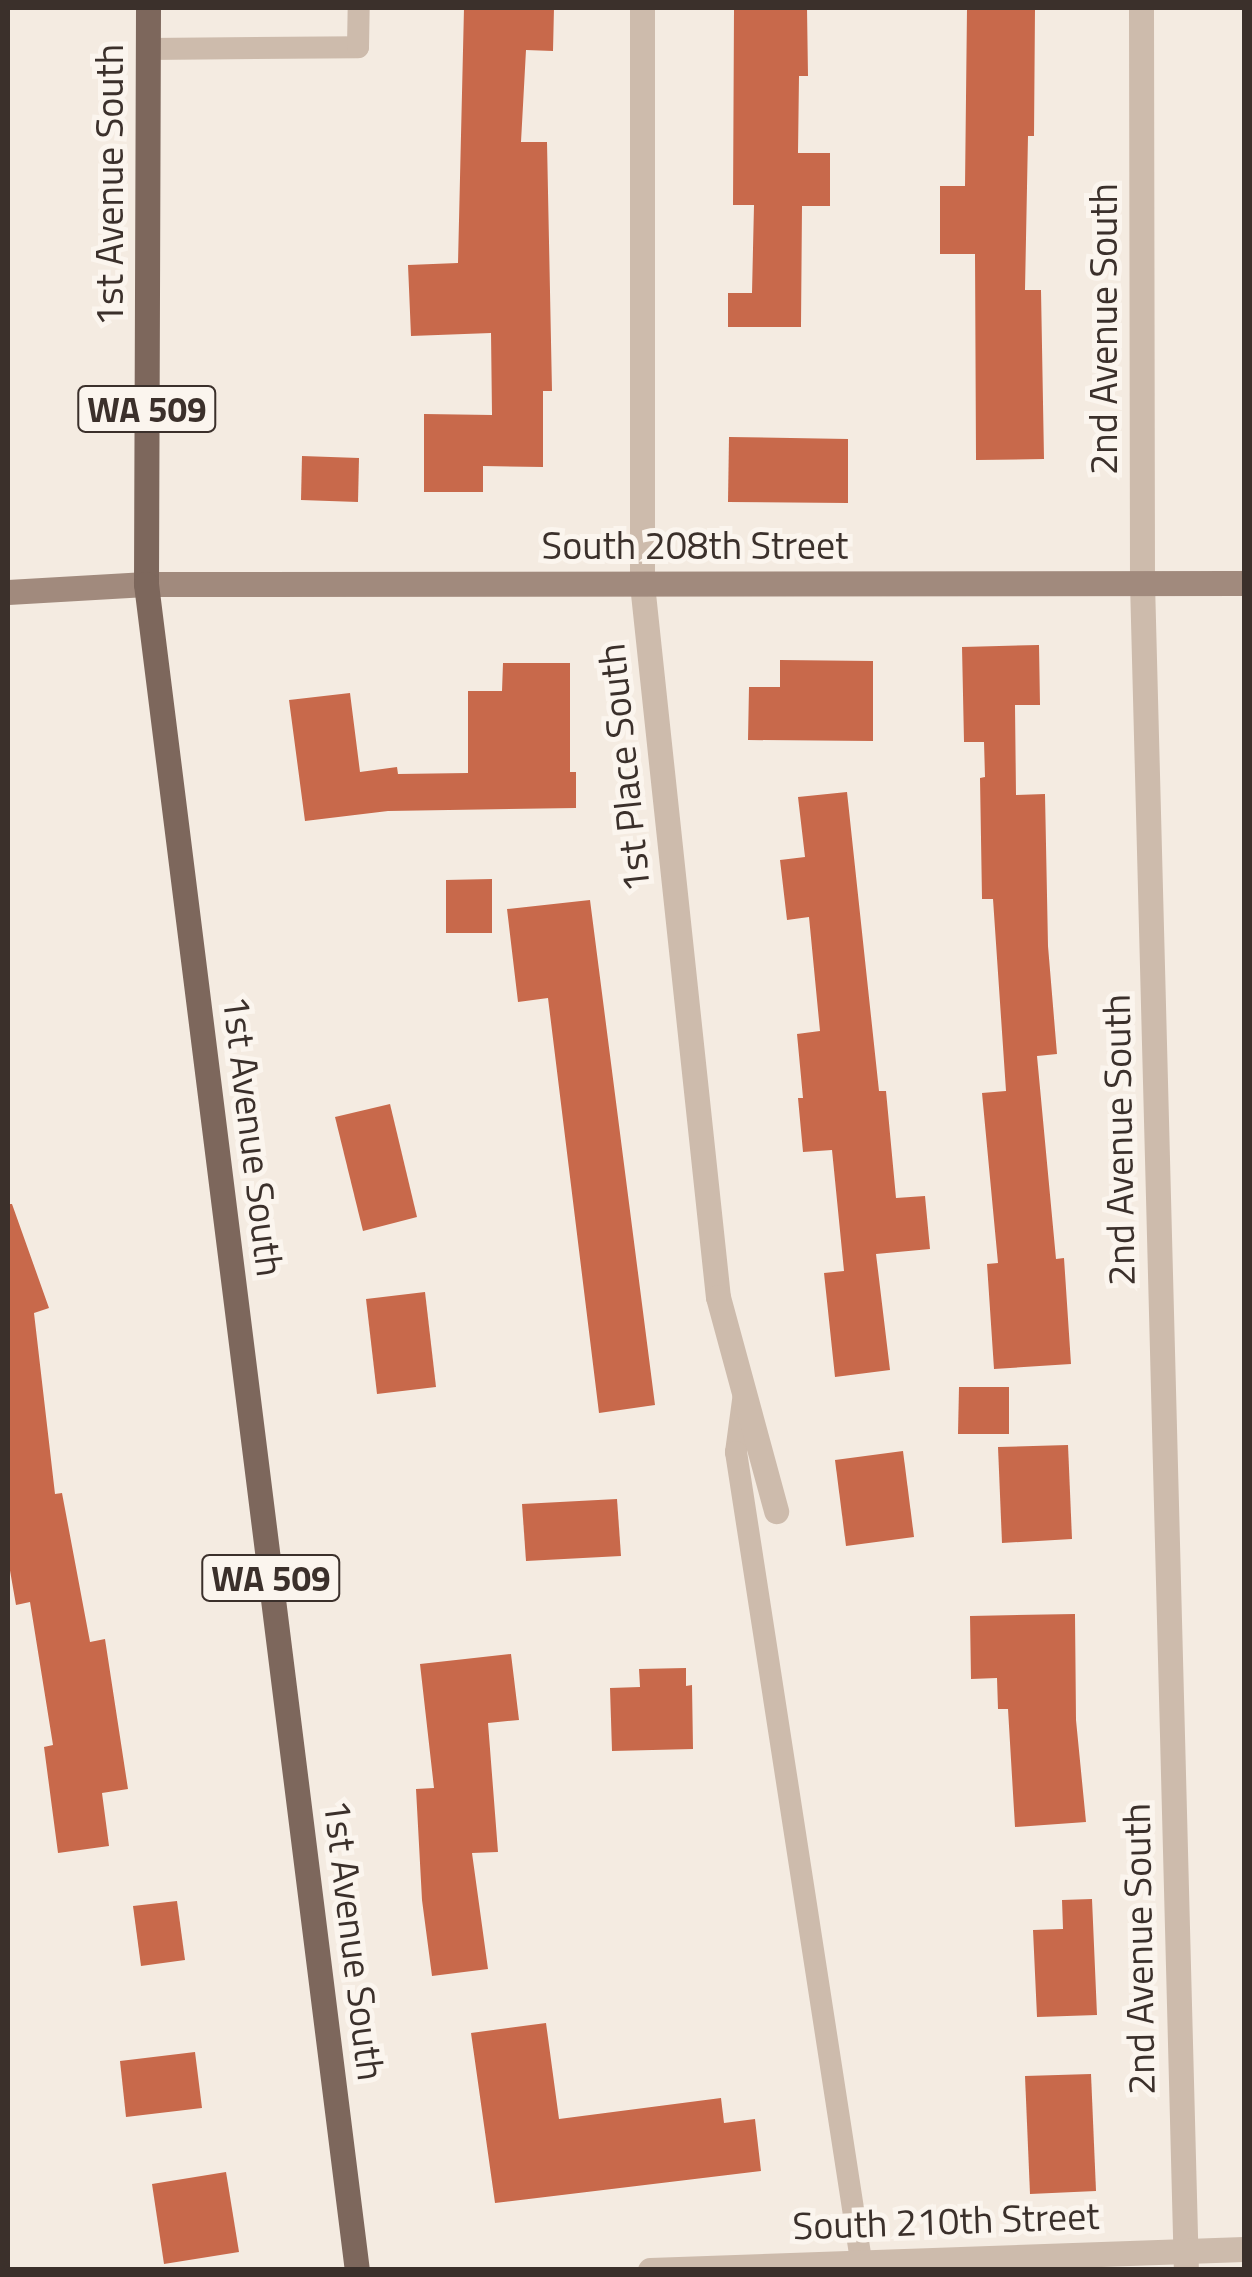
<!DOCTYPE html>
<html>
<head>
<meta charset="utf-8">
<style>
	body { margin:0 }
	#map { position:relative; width:1252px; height:2277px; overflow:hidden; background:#f4ebe1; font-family:"Titillium Web",sans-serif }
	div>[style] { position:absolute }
	.building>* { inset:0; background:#c8694b }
	.lane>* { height:22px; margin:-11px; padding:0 11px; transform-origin:11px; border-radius:11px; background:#cdbbac }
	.street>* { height:25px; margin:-12.5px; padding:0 12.5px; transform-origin:12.5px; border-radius:12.5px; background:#cdbbac }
	.secondary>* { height:25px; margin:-12.5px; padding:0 12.5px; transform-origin:12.5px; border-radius:12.5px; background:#a18a7d }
	.primary>* { height:25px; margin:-12.5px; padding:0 12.5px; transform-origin:12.5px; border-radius:12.5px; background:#7d675c }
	span { translate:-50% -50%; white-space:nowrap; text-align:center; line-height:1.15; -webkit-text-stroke:10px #fbf5ee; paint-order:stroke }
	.shield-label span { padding:2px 8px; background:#fbf5ee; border:2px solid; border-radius:8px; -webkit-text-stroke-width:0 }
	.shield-label { font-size:35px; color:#3b302b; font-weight:700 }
	.street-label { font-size:38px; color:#3b302b }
	.frame { position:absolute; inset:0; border:10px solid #3b302b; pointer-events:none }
</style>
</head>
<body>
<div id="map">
	<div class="building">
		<i style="clip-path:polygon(464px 8px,554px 8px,553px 51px,526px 50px,521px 142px,547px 142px,552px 391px,543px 391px,543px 467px,483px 466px,483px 492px,424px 492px,424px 414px,492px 415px,491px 333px,411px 336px,408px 265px,458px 263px)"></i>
		<i style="clip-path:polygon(734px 8px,807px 8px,808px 76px,799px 76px,798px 153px,830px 153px,830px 206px,802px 206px,801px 327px,728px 327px,728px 293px,752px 293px,754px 205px,733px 205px)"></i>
		<i style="clip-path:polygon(967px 8px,1035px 8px,1034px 136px,1028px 136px,1025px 290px,1041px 290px,1044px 459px,976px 460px,975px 254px,940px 254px,940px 186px,965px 186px)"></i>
		<i style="clip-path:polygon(729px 437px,848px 439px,848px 503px,728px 502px)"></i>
		<i style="clip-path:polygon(302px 456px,359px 458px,358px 502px,301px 500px)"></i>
		<i style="clip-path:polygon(1039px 645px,1040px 705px,1015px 705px,1016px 795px,1045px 794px,1048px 946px,1057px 1054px,1037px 1056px,1056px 1259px,1064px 1258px,1071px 1364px,994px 1369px,987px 1264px,998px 1263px,982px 1093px,1006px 1091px,993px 899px,982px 899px,980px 778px,985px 777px,984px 742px,964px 742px,962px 647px)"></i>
		<i style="clip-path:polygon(780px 660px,873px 661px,873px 741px,748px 740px,749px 687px,780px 687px)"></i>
		<i style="clip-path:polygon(503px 663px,570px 663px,570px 772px,576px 772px,576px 808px,388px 811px,305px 821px,289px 700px,350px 693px,360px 772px,397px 767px,398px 774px,468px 773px,468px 691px,502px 691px)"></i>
		<i style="clip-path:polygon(847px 792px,879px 1091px,886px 1091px,896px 1198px,925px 1196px,930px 1249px,876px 1254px,890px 1370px,835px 1377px,824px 1273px,844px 1271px,832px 1150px,803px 1152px,798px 1098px,803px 1098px,797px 1034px,820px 1031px,809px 917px,787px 920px,780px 860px,805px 857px,798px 797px)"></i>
		<i style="clip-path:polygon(492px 879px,492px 933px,446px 933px,446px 880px)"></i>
		<i style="clip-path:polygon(590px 900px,655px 1405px,599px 1413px,548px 998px,518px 1002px,507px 909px)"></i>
		<i style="clip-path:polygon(390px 1104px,417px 1217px,363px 1231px,335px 1117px)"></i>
		<i style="clip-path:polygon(8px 1204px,12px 1204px,49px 1308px,34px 1313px,55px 1494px,62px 1493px,90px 1642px,105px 1639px,128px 1789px,102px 1793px,109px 1846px,58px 1853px,44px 1747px,53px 1745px,30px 1602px,16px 1605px,8px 1559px)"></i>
		<i style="clip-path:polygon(425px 1292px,436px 1387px,377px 1394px,366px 1299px)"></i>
		<i style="clip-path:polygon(959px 1387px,1009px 1387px,1009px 1434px,958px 1434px)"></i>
		<i style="clip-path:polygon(1068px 1445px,1072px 1539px,1002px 1543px,998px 1447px)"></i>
		<i style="clip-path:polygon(903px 1451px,914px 1537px,846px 1546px,835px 1460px)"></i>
		<i style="clip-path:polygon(617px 1499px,621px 1556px,526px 1561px,522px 1504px)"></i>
		<i style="clip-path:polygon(1075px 1614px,1076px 1720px,1086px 1822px,1015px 1827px,1008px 1709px,998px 1709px,997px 1678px,971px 1679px,970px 1616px)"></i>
		<i style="clip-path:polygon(511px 1654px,519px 1720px,488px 1723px,498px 1852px,472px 1853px,488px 1969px,432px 1976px,422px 1900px,416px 1789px,434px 1788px,420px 1664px)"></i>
		<i style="clip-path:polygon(686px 1668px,686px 1686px,692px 1685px,693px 1749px,612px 1751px,610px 1688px,640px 1687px,639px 1669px)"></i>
		<i style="clip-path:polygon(1092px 1899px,1097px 2015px,1037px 2017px,1033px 1930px,1063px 1929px,1062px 1900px)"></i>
		<i style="clip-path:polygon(177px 1901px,185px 1960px,141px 1966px,133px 1906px)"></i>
		<i style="clip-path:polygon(546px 2023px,559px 2119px,721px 2098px,724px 2123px,755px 2119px,761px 2171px,495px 2203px,471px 2033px)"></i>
		<i style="clip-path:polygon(195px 2052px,202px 2108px,126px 2117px,120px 2061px)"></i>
		<i style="clip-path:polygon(1091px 2074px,1096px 2191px,1030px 2194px,1025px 2076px)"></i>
		<i style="clip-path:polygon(226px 2172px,239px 2252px,164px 2264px,152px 2184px)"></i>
	</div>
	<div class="lane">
		<i style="left:148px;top:49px;width:210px;rotate:-0.5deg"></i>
		<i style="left:358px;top:47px;width:39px;rotate:-89deg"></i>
		<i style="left:744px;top:1393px;width:60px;rotate:97.7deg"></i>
		<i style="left:736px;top:1452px;width:818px;rotate:81.21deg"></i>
	</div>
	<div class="street">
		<i style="left:642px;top:8px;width:576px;rotate:90deg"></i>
		<i style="left:642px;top:584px;width:717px;rotate:83.92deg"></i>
		<i style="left:718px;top:1297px;width:222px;rotate:74.8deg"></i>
		<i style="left:1141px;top:8px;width:574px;rotate:89.9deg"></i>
		<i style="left:1142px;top:582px;width:1689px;rotate:88.51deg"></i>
		<i style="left:650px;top:2270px;width:594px;rotate:-2.02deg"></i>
	</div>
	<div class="secondary">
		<i style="left:8px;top:592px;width:138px;rotate:-3.3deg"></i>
		<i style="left:146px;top:584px;width:1098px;rotate:-0.05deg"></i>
	</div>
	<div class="primary">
		<i style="left:148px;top:8px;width:576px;rotate:90.2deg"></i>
		<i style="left:146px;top:584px;width:1699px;rotate:82.87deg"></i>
	</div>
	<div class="shield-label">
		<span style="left:147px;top:409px">WA 509</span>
		<span style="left:271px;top:1578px">WA 509</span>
	</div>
	<div class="street-label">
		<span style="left:110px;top:185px;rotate:-90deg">1st Avenue South</span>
		<span style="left:1104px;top:329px;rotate:-90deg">2nd Avenue South</span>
		<span style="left:695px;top:546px">South 208th Street</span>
		<span style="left:624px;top:768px;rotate:-96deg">1st Place South</span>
		<span style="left:253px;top:1136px;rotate:83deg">1st Avenue South</span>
		<span style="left:1119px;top:1140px;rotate:-91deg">2nd Avenue South</span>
		<span style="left:354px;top:1940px;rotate:83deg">1st Avenue South</span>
		<span style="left:1139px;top:1949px;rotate:-91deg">2nd Avenue South</span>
		<span style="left:946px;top:2221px;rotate:-2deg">South 210th Street</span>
	</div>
	<div class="frame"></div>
</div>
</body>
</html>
